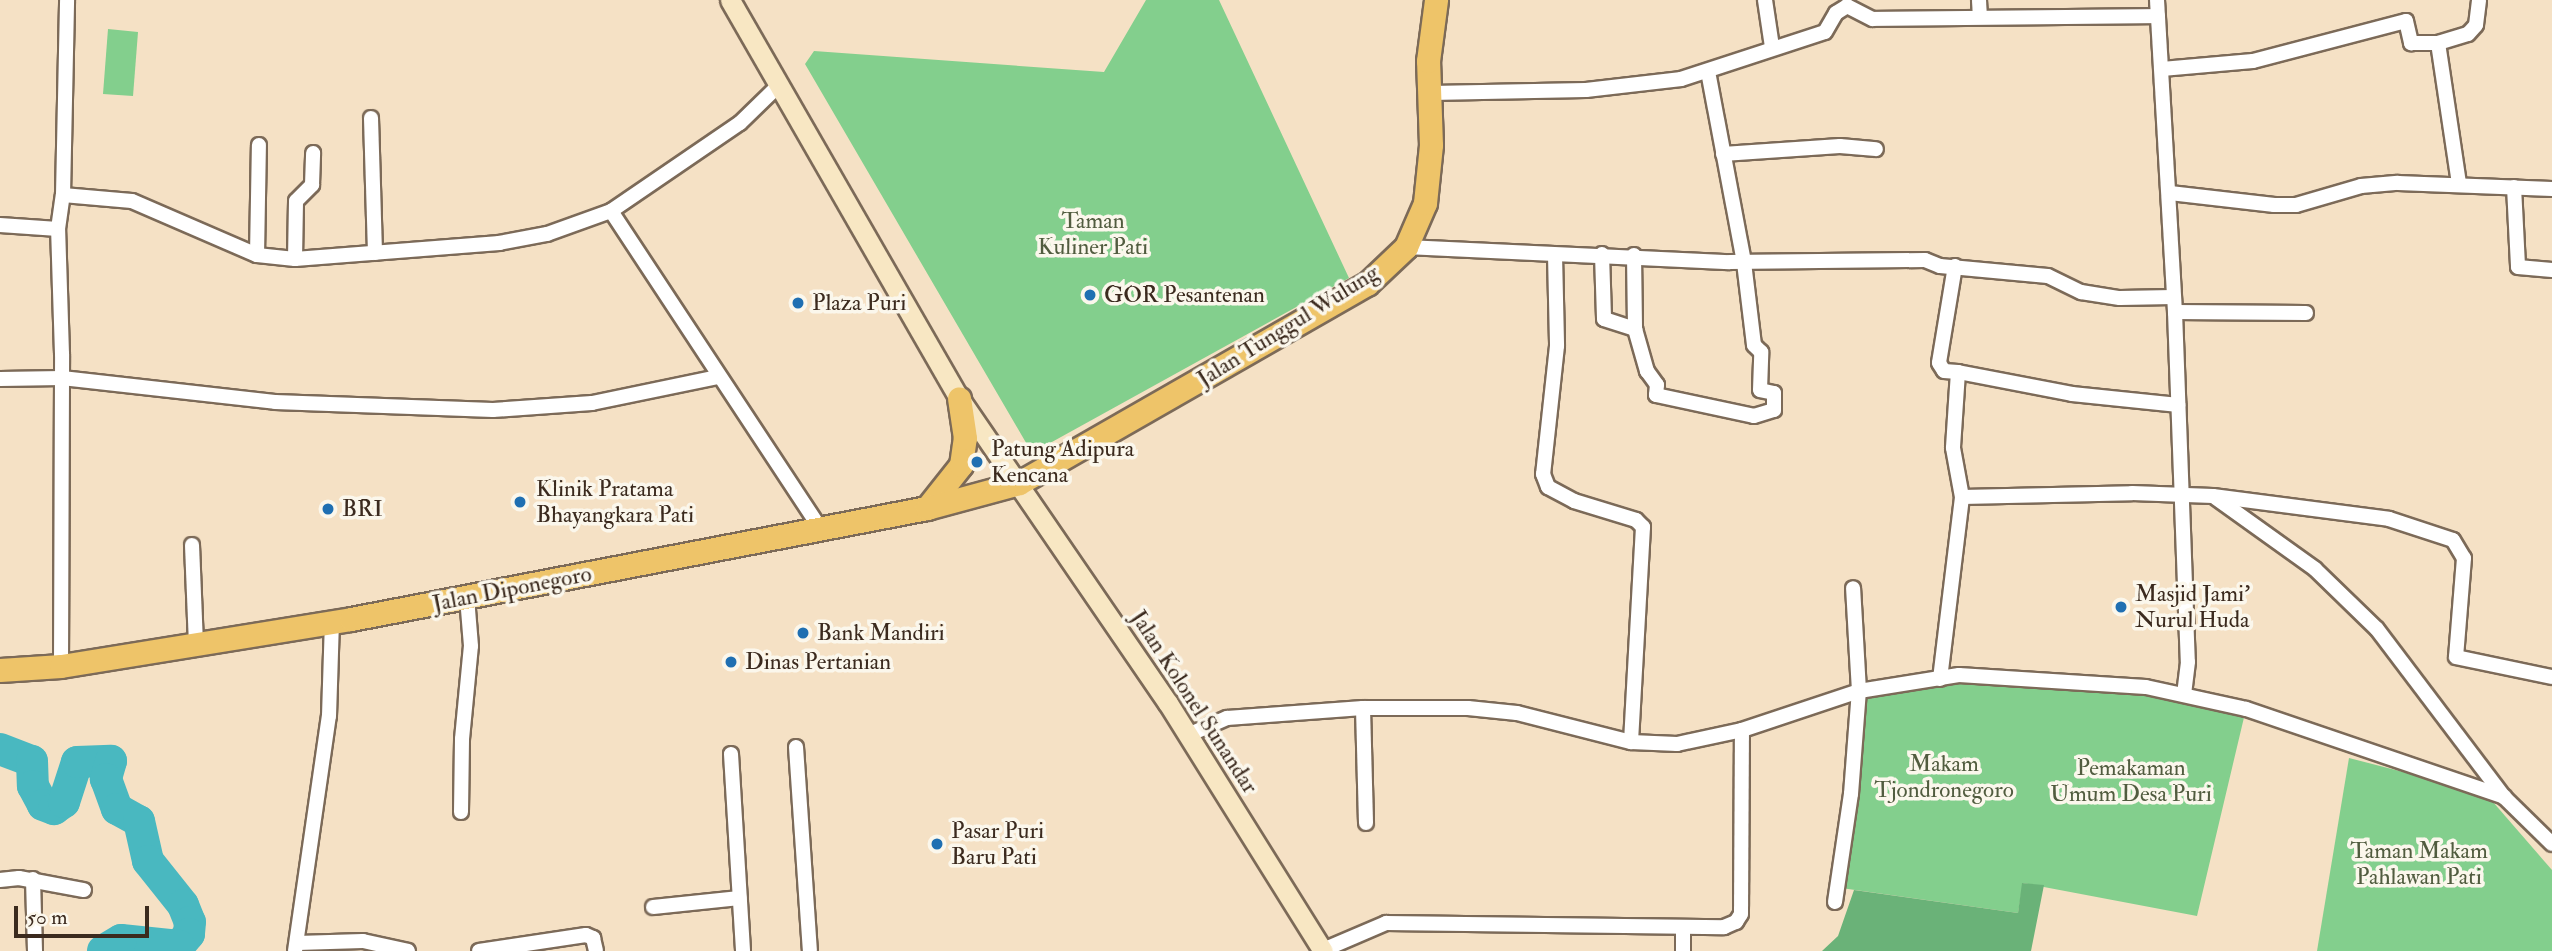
<!DOCTYPE html>
<html>
<head>
<meta charset="utf-8">
<style>
	body { margin:0 }
	#map { position:relative; width:2552px; height:951px; overflow:hidden; background:#f5e1c5; font-family:"IM FELL Double Pica",serif }
	div>[style] { position:absolute }
	.green>* { inset:0; background:#83cf8d }
	.forest>* { inset:0; background:#6ab278 }
	.river>* { height:32px; margin:-16px; padding:0 16px; transform-origin:16px; border-radius:16px; background:#49b8c0 }
	.roads { filter:drop-shadow(2px 0 #7c6a58) drop-shadow(-2px 0 #7c6a58) drop-shadow(0 2px #7c6a58) drop-shadow(0 -2px #7c6a58) }
	.minor>* { height:14px; margin:-7px; padding:0 7px; transform-origin:7px; border-radius:7px; background:#fff }
	.secondary>* { height:19px; margin:-9.5px; padding:0 9.5px; transform-origin:9.5px; border-radius:9.5px; background:#f8e7c3 }
	.primary>* { height:23px; margin:-11.5px; padding:0 11.5px; transform-origin:11.5px; border-radius:11.5px; background:#eec469 }
	.dots>* { width:19px; height:19px; translate:-50% -50%; box-sizing:border-box; border:4px solid #fbf7ec; border-radius:50% }
	span { translate:-50% -50%; white-space:nowrap; text-align:center; line-height:1.15; -webkit-text-stroke:7px #fbf7ec; paint-order:stroke }
	.park-label { font-size:23px; color:#515c3f }
	.poi-label { font-size:23px; color:#3b2a1e }
	.left { translate:0 -50%; text-align:left }
	.street-label { font-size:23px; color:#3b2a1e }
	.scale { position:absolute; left:14px; top:906px; width:135px; height:32px; box-sizing:border-box; border:4px solid #3b2a1e; border-top:0; padding-left:9px; font-size:21px; line-height:24px; white-space:nowrap; color:#3b2a1e; -webkit-text-stroke:5px #fbf7ec; paint-order:stroke }
</style>
</head>
<body>
<div id="map">
	<div class="green">
		<i style="clip-path:polygon(1146px 0,1219px 0,1349px 278px,1032px 453px,805px 64px,814px 51px,1104px 72px)"></i>
		<i style="clip-path:polygon(108px 29px,138px 32px,133px 96px,103px 94px)"></i>
		<i style="clip-path:polygon(1940px 679px,2146px 687px,2246px 709px,2197px 916px,2023px 883px,2018px 913px,1841px 888px,1859px 691px)"></i>
		<i style="clip-path:polygon(2349px 758px,2450px 784px,2493px 802px,2552px 870px,2552px 951px,2317px 951px)"></i>
	</div>
	<div class="forest">
		<i style="clip-path:polygon(2022px 883px,2044px 885px,2031px 951px,1822px 951px,1838px 936px,1854px 890px,2018px 913px)"></i>
	</div>
	<div class="river">
		<i style="left:0;top:749px;width:34px;rotate:21deg"></i>
		<i style="left:32px;top:761px;width:25px;rotate:88deg"></i>
		<i style="left:33px;top:786px;width:21px;rotate:62deg"></i>
		<i style="left:43px;top:805px;width:12px;rotate:20deg"></i>
		<i style="left:54px;top:809px;width:12px;rotate:-35deg"></i>
		<i style="left:64px;top:802px;width:42px;rotate:-72deg"></i>
		<i style="left:77px;top:762px;width:34px;rotate:-2deg"></i>
		<i style="left:111px;top:761px;width:19px;rotate:106deg"></i>
		<i style="left:106px;top:779px;width:32px;rotate:70deg"></i>
		<i style="left:117px;top:809px;width:25px;rotate:29deg"></i>
		<i style="left:139px;top:821px;width:41px;rotate:77.3deg"></i>
		<i style="left:148px;top:861px;width:56px;rotate:51.5deg"></i>
		<i style="left:183px;top:905px;width:18px;rotate:68deg"></i>
		<i style="left:190px;top:922px;width:12px;rotate:95deg"></i>
		<i style="left:189px;top:934px;width:16px;rotate:130deg"></i>
		<i style="left:179px;top:946px;width:58px;rotate:-174.1deg"></i>
		<i style="left:121px;top:940px;width:21px;rotate:149deg"></i>
	</div>
	<div class="roads">
		<div class="minor">
			<i style="left:1765px;top:0;width:48px;rotate:81.5deg"></i>
			<i style="left:1979px;top:0;width:17px;rotate:87deg"></i>
			<i style="left:2157px;top:0;width:313px;rotate:86.7deg"></i>
			<i style="left:2175px;top:312px;width:350px;rotate:87.9deg"></i>
			<i style="left:2188px;top:662px;width:33px;rotate:97deg"></i>
			<i style="left:2438px;top:43px;width:143px;rotate:81.5deg"></i>
			<i style="left:2162px;top:69px;width:91px;rotate:-5deg"></i>
			<i style="left:2253px;top:61px;width:158px;rotate:-14.7deg"></i>
			<i style="left:2406px;top:21px;width:23px;rotate:77deg"></i>
			<i style="left:2411px;top:43px;width:27px"></i>
			<i style="left:2438px;top:43px;width:31px;rotate:-17deg"></i>
			<i style="left:2468px;top:34px;width:12px;rotate:-48deg"></i>
			<i style="left:2476px;top:25px;width:25px;rotate:-83deg"></i>
			<i style="left:1431px;top:93px;width:155px;rotate:-1.1deg"></i>
			<i style="left:1586px;top:90px;width:96px;rotate:-6.6deg"></i>
			<i style="left:1681px;top:79px;width:151px;rotate:-18.1deg"></i>
			<i style="left:1825px;top:32px;width:22px;rotate:-60deg"></i>
			<i style="left:1836px;top:13px;width:13px;rotate:-32deg"></i>
			<i style="left:1847px;top:6px;width:29px;rotate:27deg"></i>
			<i style="left:1873px;top:19px;width:285px;rotate:-0.6deg"></i>
			<i style="left:371px;top:118px;width:135px;rotate:88.3deg"></i>
			<i style="left:1723px;top:154px;width:117px;rotate:-3.9deg"></i>
			<i style="left:1840px;top:146px;width:36px;rotate:5deg"></i>
			<i style="left:2514px;top:187px;width:80px;rotate:87.1deg"></i>
			<i style="left:2518px;top:267px;width:34px;rotate:5deg"></i>
			<i style="left:2170px;top:193px;width:105px;rotate:6.6deg"></i>
			<i style="left:2274px;top:205px;width:22px"></i>
			<i style="left:2296px;top:205px;width:68px;rotate:-16.3deg"></i>
			<i style="left:2361px;top:186px;width:37px;rotate:-5deg"></i>
			<i style="left:2398px;top:183px;width:154px;rotate:2.2deg"></i>
			<i style="left:63px;top:195px;width:69px;rotate:5deg"></i>
			<i style="left:132px;top:201px;width:136px;rotate:23.4deg"></i>
			<i style="left:257px;top:255px;width:38px;rotate:6deg"></i>
			<i style="left:295px;top:259px;width:205px;rotate:-4.5deg"></i>
			<i style="left:499px;top:243px;width:49px;rotate:-10.6deg"></i>
			<i style="left:547px;top:234px;width:68px;rotate:-19.8deg"></i>
			<i style="left:611px;top:211px;width:156px;rotate:-34.3deg"></i>
			<i style="left:740px;top:123px;width:52px;rotate:-44.2deg"></i>
			<i style="left:611px;top:211px;width:381px;rotate:56.6deg"></i>
			<i style="left:0;top:225px;width:58px;rotate:3.9deg"></i>
			<i style="left:1406px;top:247px;width:324px;rotate:2.7deg"></i>
			<i style="left:1730px;top:262px;width:195px;rotate:-0.6deg"></i>
			<i style="left:1925px;top:260px;width:16px;rotate:22deg"></i>
			<i style="left:1940px;top:266px;width:108px;rotate:5.3deg"></i>
			<i style="left:2048px;top:276px;width:37px;rotate:26deg"></i>
			<i style="left:2081px;top:292px;width:39px;rotate:9deg"></i>
			<i style="left:2120px;top:298px;width:53px;rotate:-1.1deg"></i>
			<i style="left:1602px;top:254px;width:65px;rotate:88.2deg"></i>
			<i style="left:1604px;top:319px;width:33px;rotate:18deg"></i>
			<i style="left:257px;top:255px;width:110px;rotate:-89deg"></i>
			<i style="left:1555px;top:255px;width:91px;rotate:88.7deg"></i>
			<i style="left:1557px;top:346px;width:129px;rotate:96.2deg"></i>
			<i style="left:1543px;top:474px;width:14px;rotate:69deg"></i>
			<i style="left:1548px;top:487px;width:30px;rotate:28deg"></i>
			<i style="left:1574px;top:501px;width:65px;rotate:17deg"></i>
			<i style="left:1636px;top:520px;width:10px;rotate:45deg"></i>
			<i style="left:1643px;top:527px;width:215px;rotate:93.2deg"></i>
			<i style="left:1634px;top:255px;width:74px;rotate:89.2deg"></i>
			<i style="left:1635px;top:329px;width:44px;rotate:74.1deg"></i>
			<i style="left:1647px;top:371px;width:17px;rotate:54deg"></i>
			<i style="left:1657px;top:385px;width:10px;rotate:96deg"></i>
			<i style="left:1656px;top:395px;width:100px;rotate:12.1deg"></i>
			<i style="left:1754px;top:416px;width:21px;rotate:-17deg"></i>
			<i style="left:1774px;top:410px;width:17px;rotate:-90deg"></i>
			<i style="left:1774px;top:393px;width:14px;rotate:-168deg"></i>
			<i style="left:1760px;top:390px;width:38px;rotate:-88deg"></i>
			<i style="left:1761px;top:352px;width:10px;rotate:-135deg"></i>
			<i style="left:1754px;top:345px;width:84px;rotate:-96.9deg"></i>
			<i style="left:1744px;top:262px;width:194px;rotate:-100.7deg"></i>
			<i style="left:295px;top:259px;width:58px;rotate:-89deg"></i>
			<i style="left:296px;top:201px;width:23px;rotate:-45deg"></i>
			<i style="left:312px;top:185px;width:32px;rotate:-88deg"></i>
			<i style="left:1955px;top:266px;width:98px;rotate:99.4deg"></i>
			<i style="left:1939px;top:363px;width:9px;rotate:58deg"></i>
			<i style="left:1944px;top:371px;width:14px;rotate:4deg"></i>
			<i style="left:1958px;top:372px;width:76px;rotate:93.8deg"></i>
			<i style="left:1953px;top:448px;width:50px;rotate:79.6deg"></i>
			<i style="left:2175px;top:312px;width:131px;rotate:0.4deg"></i>
			<i style="left:1958px;top:372px;width:116px;rotate:10.9deg"></i>
			<i style="left:2072px;top:394px;width:107px;rotate:5.9deg"></i>
			<i style="left:0;top:379px;width:62px;rotate:-0.9deg"></i>
			<i style="left:62px;top:378px;width:214px;rotate:6.4deg"></i>
			<i style="left:275px;top:402px;width:218px;rotate:2.1deg"></i>
			<i style="left:493px;top:410px;width:99px;rotate:-4deg"></i>
			<i style="left:592px;top:403px;width:129px;rotate:-11.7deg"></i>
			<i style="left:2216px;top:498px;width:122px;rotate:35.6deg"></i>
			<i style="left:2315px;top:569px;width:86px;rotate:44.1deg"></i>
			<i style="left:2377px;top:629px;width:211px;rotate:52.9deg"></i>
			<i style="left:192px;top:545px;width:99px;rotate:87.7deg"></i>
			<i style="left:61px;top:666px;width:312px;rotate:-89.8deg"></i>
			<i style="left:62px;top:354px;width:125px;rotate:-91.8deg"></i>
			<i style="left:58px;top:229px;width:34px;rotate:-82deg"></i>
			<i style="left:63px;top:195px;width:195px;rotate:-88.8deg"></i>
			<i style="left:1940px;top:679px;width:183px;rotate:-83.1deg"></i>
			<i style="left:1962px;top:497px;width:170px;rotate:-1.3deg"></i>
			<i style="left:2132px;top:493px;width:81px;rotate:2.1deg"></i>
			<i style="left:2213px;top:496px;width:177px;rotate:7.4deg"></i>
			<i style="left:2389px;top:519px;width:67px;rotate:18.2deg"></i>
			<i style="left:2453px;top:540px;width:21px;rotate:59deg"></i>
			<i style="left:2464px;top:558px;width:99px;rotate:94.6deg"></i>
			<i style="left:2456px;top:657px;width:98px;rotate:11.8deg"></i>
			<i style="left:1363px;top:708px;width:115px;rotate:88.5deg"></i>
			<i style="left:1188px;top:735px;width:43px;rotate:-23.6deg"></i>
			<i style="left:1227px;top:718px;width:136px;rotate:-4.2deg"></i>
			<i style="left:1363px;top:708px;width:105px"></i>
			<i style="left:1468px;top:708px;width:49px;rotate:5.8deg"></i>
			<i style="left:1517px;top:713px;width:118px;rotate:14.3deg"></i>
			<i style="left:1631px;top:742px;width:46px;rotate:2.5deg"></i>
			<i style="left:1677px;top:744px;width:66px;rotate:-12.2deg"></i>
			<i style="left:1742px;top:730px;width:123px;rotate:-18.4deg"></i>
			<i style="left:1859px;top:691px;width:101px;rotate:-9.1deg"></i>
			<i style="left:1959px;top:675px;width:187px;rotate:3.7deg"></i>
			<i style="left:2146px;top:687px;width:102px;rotate:12.4deg"></i>
			<i style="left:2246px;top:709px;width:273px;rotate:18.8deg"></i>
			<i style="left:2504px;top:797px;width:67px;rotate:44.4deg"></i>
			<i style="left:796px;top:747px;width:204px;rotate:86.1deg"></i>
			<i style="left:731px;top:754px;width:197px;rotate:86.5deg"></i>
			<i style="left:461px;top:812px;width:73px;rotate:-89.2deg"></i>
			<i style="left:462px;top:739px;width:93px;rotate:-84.5deg"></i>
			<i style="left:471px;top:646px;width:49px;rotate:-94.7deg"></i>
			<i style="left:33px;top:879px;width:72px;rotate:88.4deg"></i>
			<i style="left:0;top:880px;width:19px;rotate:-6deg"></i>
			<i style="left:19px;top:878px;width:66px;rotate:10.5deg"></i>
			<i style="left:1835px;top:902px;width:109px;rotate:-81.6deg"></i>
			<i style="left:1851px;top:794px;width:103px;rotate:-85.6deg"></i>
			<i style="left:1859px;top:691px;width:103px;rotate:-93.3deg"></i>
			<i style="left:653px;top:907px;width:87px;rotate:-5.9deg"></i>
			<i style="left:297px;top:943px;width:66px;rotate:-1.7deg"></i>
			<i style="left:363px;top:941px;width:46px;rotate:12.5deg"></i>
			<i style="left:1323px;top:950px;width:69px;rotate:-23.2deg"></i>
			<i style="left:1386px;top:923px;width:338px;rotate:0.7deg"></i>
			<i style="left:1724px;top:927px;width:13px;rotate:-23deg"></i>
			<i style="left:1736px;top:922px;width:9px;rotate:-58deg"></i>
			<i style="left:1741px;top:914px;width:184px;rotate:-89.7deg"></i>
			<i style="left:295px;top:951px;width:237px;rotate:-81.8deg"></i>
			<i style="left:329px;top:716px;width:94px;rotate:-88.2deg"></i>
			<i style="left:479px;top:951px;width:108px;rotate:-8.5deg"></i>
			<i style="left:586px;top:935px;width:8px;rotate:23deg"></i>
			<i style="left:593px;top:938px;width:13px;rotate:77deg"></i>
			<i style="left:1683px;top:951px;width:24px;rotate:-90deg"></i>
		</div>
		<div class="secondary">
			<i style="left:730px;top:0;width:459px;rotate:60.1deg"></i>
			<i style="left:959px;top:398px;width:370px;rotate:55.6deg"></i>
			<i style="left:1168px;top:703px;width:292px;rotate:58deg"></i>
		</div>
		<div class="primary">
			<i style="left:927px;top:508px;width:55px;rotate:-51.7deg"></i>
			<i style="left:961px;top:465px;width:27px;rotate:-82deg"></i>
			<i style="left:965px;top:438px;width:40px;rotate:-98.5deg"></i>
			<i style="left:0;top:670px;width:61px;rotate:-3.8deg"></i>
			<i style="left:61px;top:666px;width:294px;rotate:-9.2deg"></i>
			<i style="left:351px;top:619px;width:587px;rotate:-10.91deg"></i>
			<i style="left:927px;top:508px;width:95px;rotate:-15.2deg"></i>
			<i style="left:1019px;top:483px;width:401px;rotate:-29.8deg"></i>
			<i style="left:1367px;top:284px;width:54px;rotate:-43.5deg"></i>
			<i style="left:1406px;top:247px;width:48px;rotate:-66.6deg"></i>
			<i style="left:1425px;top:203px;width:58px;rotate:-84.1deg"></i>
			<i style="left:1431px;top:145px;width:84px;rotate:-92deg"></i>
			<i style="left:1428px;top:61px;width:62px;rotate:-82.5deg"></i>
		</div>
	</div>
	<div class="dots">
		<i style="left:1090px;top:295px;background:#1f6fb2"></i>
		<i style="left:798px;top:303px;background:#1f6fb2"></i>
		<i style="left:977px;top:462px;background:#1f6fb2"></i>
		<i style="left:520px;top:502px;background:#1f6fb2"></i>
		<i style="left:328px;top:509px;background:#1f6fb2"></i>
		<i style="left:2121px;top:607px;background:#1f6fb2"></i>
		<i style="left:803px;top:633px;background:#1f6fb2"></i>
		<i style="left:731px;top:662px;background:#1f6fb2"></i>
		<i style="left:937px;top:844px;background:#1f6fb2"></i>
	</div>
	<div class="park-label">
		<span style="left:1093px;top:234px">Taman<br>Kuliner Pati</span>
		<span style="left:1944px;top:777px">Makam<br>Tjondronegoro</span>
		<span style="left:2131px;top:781px">Pemakaman<br>Umum Desa Puri</span>
		<span style="left:2419px;top:864px">Taman Makam<br>Pahlawan Pati</span>
	</div>
	<div class="poi-label">
		<span class="left" style="left:1104px;top:295px">GOR Pesantenan</span>
		<span class="left" style="left:812px;top:303px">Plaza Puri</span>
		<span class="left" style="left:991px;top:462px">Patung Adipura<br>Kencana</span>
		<span class="left" style="left:536px;top:502px">Klinik Pratama<br>Bhayangkara Pati</span>
		<span class="left" style="left:342px;top:509px">BRI</span>
		<span class="left" style="left:2135px;top:607px">Masjid Jami'<br>Nurul Huda</span>
		<span class="left" style="left:817px;top:633px">Bank Mandiri</span>
		<span class="left" style="left:745px;top:662px">Dinas Pertanian</span>
		<span class="left" style="left:951px;top:844px">Pasar Puri<br>Baru Pati</span>
	</div>
	<div class="street-label">
		<span style="left:1288px;top:326px;rotate:-32deg">Jalan Tunggul Wulung</span>
		<span style="left:512px;top:589px;rotate:-11deg">Jalan Diponegoro</span>
		<span style="left:1194px;top:702px;rotate:57deg">Jalan Kolonel Sunandar</span>
	</div>
	<div class="scale">50 m</div>
</div>
</body>
</html>
